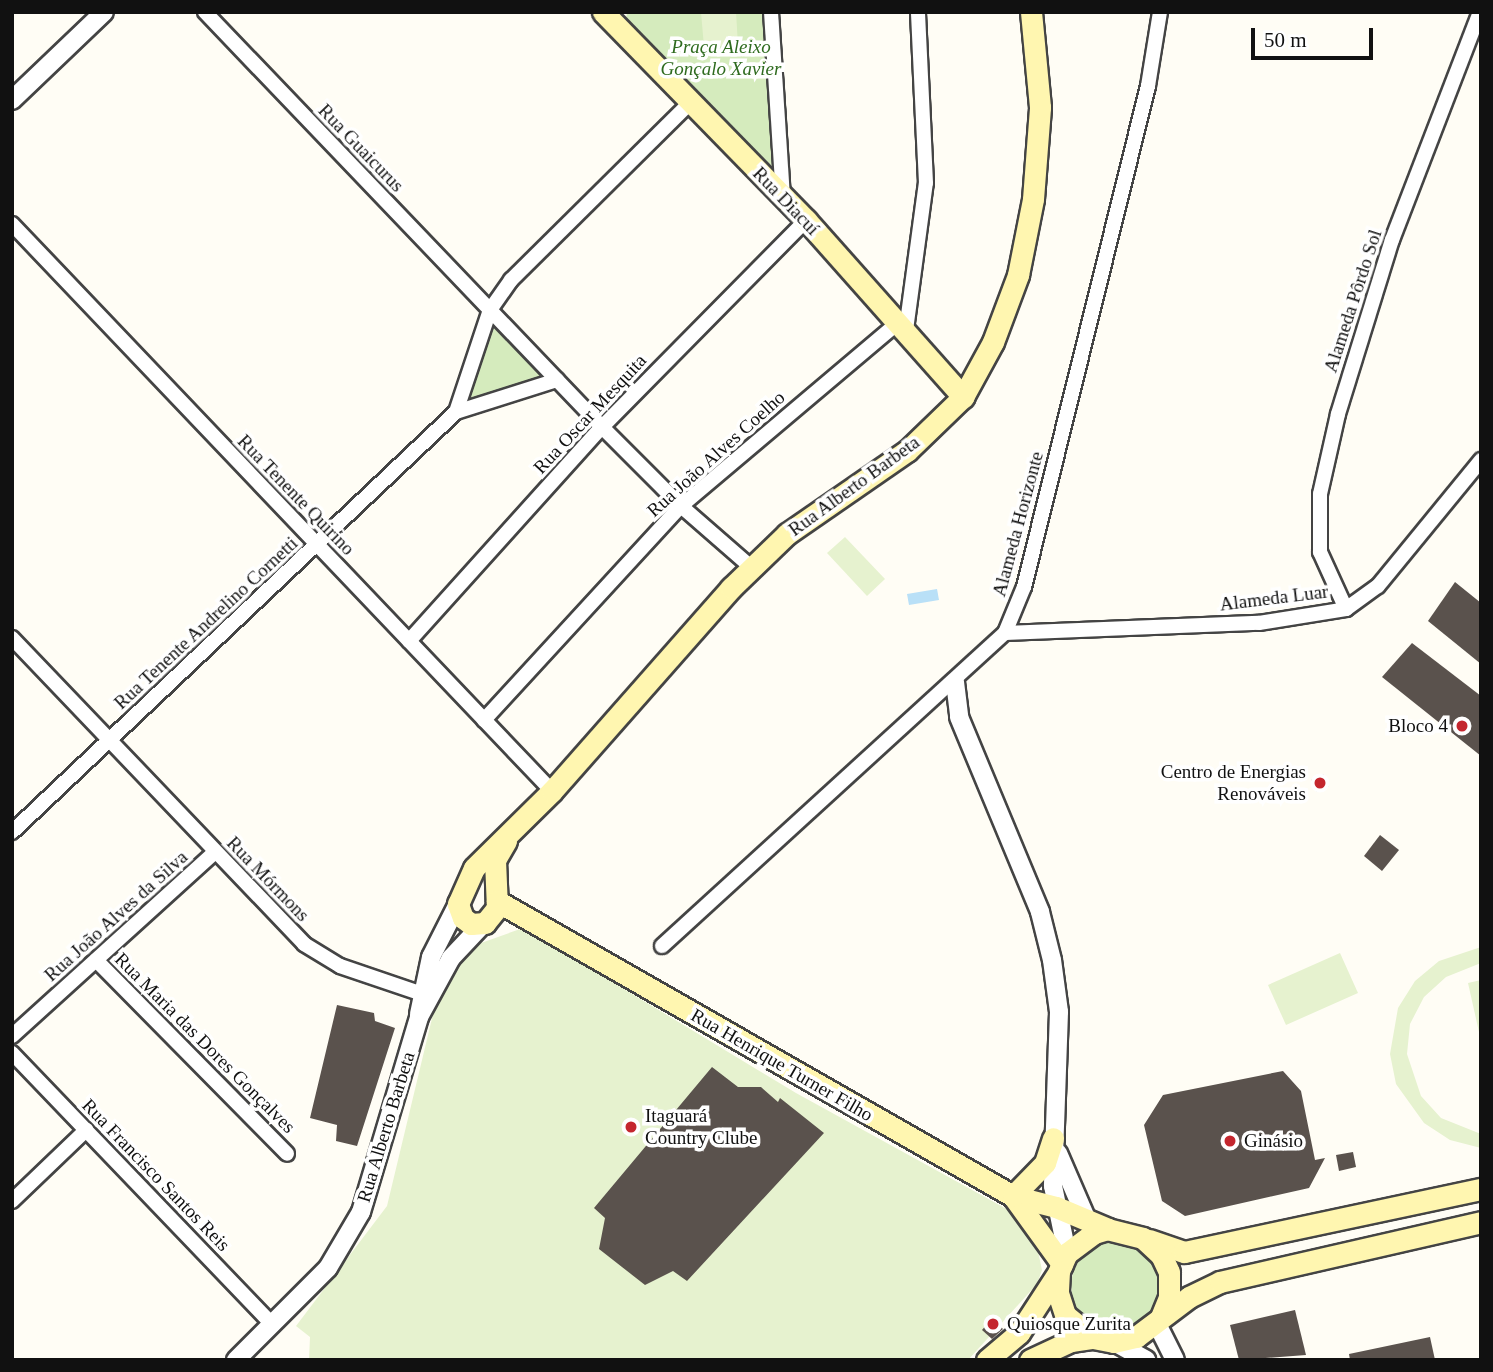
<!DOCTYPE html>
<html>
<head>
<meta charset="utf-8">
<style>
	body { margin:0 }
	#map { position:relative; width:1493px; height:1372px; overflow:hidden; background:#fffdf5; font-family:"Times New Roman",serif }
	div>[style] { position:absolute }
	.green>* { inset:0; background:#d5ebbd }
	.round { border-radius:50% }
	.pitch>* { inset:0; background:#e6f2cf }
	.water>* { inset:0; background:#b9e0f7 }
	.building>* { inset:0; background:#5a524d }
	.roads { filter:drop-shadow(2px 0 #444) drop-shadow(-2px 0 #444) drop-shadow(0 2px #444) drop-shadow(0 -2px #444) }
	.minor>* { height:14px; margin:-7px; padding:0 7px; transform-origin:7px; border-radius:7px; background:#fff }
	.tertiary>* { height:18px; margin:-9px; padding:0 9px; transform-origin:9px; border-radius:9px; background:#fff }
	.secondary>* { height:21px; margin:-10.5px; padding:0 10.5px; transform-origin:10.5px; border-radius:10.5px; background:#fff6b0 }
	.dots>* { width:19px; height:19px; translate:-50% -50%; box-sizing:border-box; border:4px solid #fff; border-radius:50% }
	span { translate:-50% -50%; white-space:nowrap; text-align:center; line-height:1.15; -webkit-text-stroke:7px #fff; paint-order:stroke }
	.park-label { font-size:19px; color:#2f6b1f; font-style:italic }
	.street-label { font-size:19px; color:#111 }
	.poi-label { font-size:19px; color:#111 }
	.right { translate:-100% -50%; text-align:right }
	.left { translate:0 -50%; text-align:left }
	.frame { position:absolute; inset:0; border:14px solid #111; pointer-events:none }
	.scale { position:absolute; left:1251px; top:28px; width:122px; height:32px; box-sizing:border-box; border:4px solid #111; border-top:0; padding-left:9px; font-size:21px; line-height:24px; white-space:nowrap; color:#111; -webkit-text-stroke:5px #fff; paint-order:stroke }
</style>
</head>
<body>
<div id="map">
	<div class="green">
		<i style="clip-path:polygon(627px 12px,764px 12px,777px 181px,625px 27px)"></i>
		<i style="clip-path:polygon(491px 314px,554px 381px,460px 407px)"></i>
		<i class="round" style="left:1071px;top:1242px;width:88px;height:88px"></i>
	</div>
	<div class="pitch">
		<i style="clip-path:polygon(701px 12px,736px 12px,738px 45px,704px 47px)"></i>
		<i style="clip-path:polygon(845px 537px,885px 579px,867px 596px,827px 553px)"></i>
		<i style="clip-path:polygon(523px 928px,796px 1093px,1012px 1212px,1036px 1242px,1042px 1270px,1037px 1284px,968px 1360px,309px 1360px,310px 1337px,296px 1326px,387px 1206px,440px 985px,467px 948px)"></i>
		<i style="clip-path:polygon(1481px 947px,1481px 963px,1446px 977px,1424px 997px,1410px 1024px,1407px 1054px,1421px 1096px,1441px 1118px,1481px 1134px,1481px 1148px,1450px 1140px,1424px 1123px,1396px 1084px,1390px 1054px,1398px 1008px,1415px 981px,1439px 961px)"></i>
		<i style="clip-path:polygon(1340px 953px,1358px 993px,1286px 1025px,1268px 985px)"></i>
		<i style="clip-path:polygon(1481px 980px,1481px 1041px,1468px 983px)"></i>
	</div>
	<div class="water">
		<i style="clip-path:polygon(937px 589px,939px 600px,909px 605px,907px 594px)"></i>
	</div>
	<div class="building">
		<i style="clip-path:polygon(1455px 582px,1481px 603px,1481px 664px,1428px 621px)"></i>
		<i style="clip-path:polygon(1412px 643px,1481px 696px,1481px 756px,1382px 677px)"></i>
		<i style="clip-path:polygon(1323px 774px,1329px 786px,1317px 792px,1311px 780px)"></i>
		<i style="clip-path:polygon(1380px 835px,1399px 850px,1382px 871px,1364px 856px)"></i>
		<i style="clip-path:polygon(337px 1005px,374px 1013px,375px 1021px,395px 1028px,357px 1146px,336px 1141px,337px 1125px,310px 1118px)"></i>
		<i style="clip-path:polygon(712px 1067px,738px 1087px,761px 1087px,778px 1102px,780px 1098px,824px 1133px,687px 1281px,673px 1271px,645px 1285px,599px 1249px,605px 1218px,594px 1208px)"></i>
		<i style="clip-path:polygon(1283px 1071px,1301px 1091px,1315px 1160px,1325px 1158px,1309px 1188px,1185px 1216px,1162px 1201px,1144px 1125px,1163px 1095px)"></i>
		<i style="clip-path:polygon(1353px 1152px,1356px 1167px,1339px 1171px,1336px 1155px)"></i>
		<i style="clip-path:polygon(1295px 1310px,1306px 1355px,1239px 1360px,1230px 1325px)"></i>
		<i style="clip-path:polygon(992px 1318px,1003px 1329px,992px 1339px,982px 1330px)"></i>
		<i style="clip-path:polygon(1430px 1337px,1435px 1360px,1350px 1360px,1349px 1354px)"></i>
	</div>
	<div class="roads">
		<div class="minor">
			<i style="left:205px;top:12px;width:574px;rotate:46.27deg"></i>
			<i style="left:602px;top:427px;width:112px;rotate:45deg"></i>
			<i style="left:681px;top:506px;width:94px;rotate:41.1deg"></i>
			<i style="left:771px;top:12px;width:186px;rotate:86.3deg"></i>
			<i style="left:12px;top:224px;width:783px;rotate:46.4deg"></i>
			<i style="left:906px;top:330px;width:148px;rotate:-82.3deg"></i>
			<i style="left:926px;top:183px;width:171px;rotate:-92.7deg"></i>
			<i style="left:456px;top:412px;width:108px;rotate:-71.6deg"></i>
			<i style="left:490px;top:310px;width:37px;rotate:-55deg"></i>
			<i style="left:511px;top:280px;width:252px;rotate:-44.7deg"></i>
			<i style="left:1346px;top:609px;width:63px;rotate:-114.5deg"></i>
			<i style="left:1320px;top:552px;width:58px;rotate:-90deg"></i>
			<i style="left:1320px;top:494px;width:82px;rotate:-77.3deg"></i>
			<i style="left:1338px;top:414px;width:182px;rotate:-72.8deg"></i>
			<i style="left:1392px;top:240px;width:244px;rotate:-68.9deg"></i>
			<i style="left:1005px;top:633px;width:254px;rotate:-2.3deg"></i>
			<i style="left:1259px;top:623px;width:88px;rotate:-9.1deg"></i>
			<i style="left:1346px;top:609px;width:39px;rotate:-36deg"></i>
			<i style="left:1378px;top:586px;width:163px;rotate:-50.7deg"></i>
			<i style="left:12px;top:638px;width:423px;rotate:46.3deg"></i>
			<i style="left:304px;top:944px;width:42px;rotate:31.4deg"></i>
			<i style="left:340px;top:966px;width:96px;rotate:18.8deg"></i>
			<i style="left:409px;top:641px;width:288px;rotate:-48deg"></i>
			<i style="left:602px;top:427px;width:291px;rotate:-45.4deg"></i>
			<i style="left:484px;top:720px;width:291px;rotate:-47.4deg"></i>
			<i style="left:681px;top:506px;width:285px;rotate:-40.2deg"></i>
			<i style="left:12px;top:832px;width:611px;rotate:-43.41deg"></i>
			<i style="left:456px;top:412px;width:106px;rotate:-17.6deg"></i>
			<i style="left:662px;top:946px;width:464px;rotate:-42.4deg"></i>
			<i style="left:1005px;top:633px;width:50px;rotate:-67.6deg"></i>
			<i style="left:1024px;top:587px;width:516px;rotate:-76.1deg"></i>
			<i style="left:1148px;top:86px;width:75px;rotate:-80.8deg"></i>
			<i style="left:96px;top:960px;width:272px;rotate:45.4deg"></i>
			<i style="left:12px;top:1036px;width:274px;rotate:-42.2deg"></i>
			<i style="left:12px;top:1053px;width:377px;rotate:46.2deg"></i>
			<i style="left:12px;top:1201px;width:103px;rotate:-43.8deg"></i>
		</div>
		<div class="tertiary">
			<i style="left:12px;top:100px;width:127px;rotate:-43.7deg"></i>
			<i style="left:955px;top:682px;width:35px;rotate:83deg"></i>
			<i style="left:959px;top:717px;width:211px;rotate:67.4deg"></i>
			<i style="left:1040px;top:912px;width:49px;rotate:76deg"></i>
			<i style="left:1052px;top:960px;width:52px;rotate:82.3deg"></i>
			<i style="left:1059px;top:1012px;width:174px;rotate:92deg"></i>
			<i style="left:1053px;top:1186px;width:68px;rotate:78.2deg"></i>
			<i style="left:419px;top:1014px;width:58px;rotate:-78.1deg"></i>
			<i style="left:431px;top:957px;width:59px;rotate:-63deg"></i>
			<i style="left:1058px;top:1153px;width:73px;rotate:66.6deg"></i>
			<i style="left:1156px;top:1322px;width:42px;rotate:63.4deg"></i>
			<i style="left:1114px;top:1342px;width:37px;rotate:29deg"></i>
			<i style="left:236px;top:1360px;width:130px;rotate:-45deg"></i>
			<i style="left:328px;top:1268px;width:65px;rotate:-59.5deg"></i>
			<i style="left:361px;top:1212px;width:203px;rotate:-73.4deg"></i>
			<i style="left:419px;top:1017px;width:67px;rotate:-61.5deg"></i>
			<i style="left:451px;top:958px;width:47px;rotate:-46.7deg"></i>
		</div>
		<div class="secondary">
			<i style="left:603px;top:12px;width:291px;rotate:45.7deg"></i>
			<i style="left:806px;top:220px;width:237px;rotate:48.4deg"></i>
			<i style="left:506px;top:841px;width:22px;rotate:120deg"></i>
			<i style="left:495px;top:860px;width:48px;rotate:87.6deg"></i>
			<i style="left:497px;top:908px;width:19px;rotate:129deg"></i>
			<i style="left:485px;top:923px;width:14px;rotate:176deg"></i>
			<i style="left:471px;top:924px;width:10px;rotate:-143deg"></i>
			<i style="left:463px;top:918px;width:15px;rotate:-110deg"></i>
			<i style="left:458px;top:904px;width:39px;rotate:-66deg"></i>
			<i style="left:474px;top:868px;width:110px;rotate:-44.6deg"></i>
			<i style="left:552px;top:791px;width:271px;rotate:-48.6deg"></i>
			<i style="left:731px;top:588px;width:78px;rotate:-44deg"></i>
			<i style="left:787px;top:534px;width:146px;rotate:-34.7deg"></i>
			<i style="left:907px;top:451px;width:78px;rotate:-44deg"></i>
			<i style="left:963px;top:397px;width:63px;rotate:-61.4deg"></i>
			<i style="left:993px;top:342px;width:72px;rotate:-69.5deg"></i>
			<i style="left:1018px;top:275px;width:77px;rotate:-78.8deg"></i>
			<i style="left:1033px;top:199px;width:92px;rotate:-85.6deg"></i>
			<i style="left:1040px;top:107px;width:95px;rotate:-95.4deg"></i>
			<i style="left:497px;top:901px;width:594px;rotate:29.76deg"></i>
			<i style="left:1013px;top:1196px;width:44px;rotate:14.3deg"></i>
			<i style="left:1056px;top:1207px;width:56px;rotate:22.9deg"></i>
			<i style="left:1013px;top:1196px;width:84px;rotate:54.2deg"></i>
			<i style="left:1013px;top:1196px;width:46px;rotate:-45.9deg"></i>
			<i style="left:1045px;top:1163px;width:26px;rotate:-72deg"></i>
			<i style="left:1149px;top:1240px;width:37px;rotate:19deg"></i>
			<i style="left:1184px;top:1252px;width:304px;rotate:-12deg"></i>
			<i style="left:1161px;top:1317px;width:22px;rotate:-68deg"></i>
			<i style="left:1169px;top:1297px;width:25px;rotate:-90deg"></i>
			<i style="left:1169px;top:1272px;width:19px;rotate:-115deg"></i>
			<i style="left:1161px;top:1255px;width:25px;rotate:-137deg"></i>
			<i style="left:1143px;top:1238px;width:36px;rotate:-166deg"></i>
			<i style="left:1108px;top:1229px;width:15px;rotate:164deg"></i>
			<i style="left:1094px;top:1233px;width:34px;rotate:143deg"></i>
			<i style="left:1067px;top:1253px;width:20px;rotate:114deg"></i>
			<i style="left:1059px;top:1271px;width:22px;rotate:93deg"></i>
			<i style="left:1058px;top:1293px;width:23px;rotate:72deg"></i>
			<i style="left:1065px;top:1315px;width:36px;rotate:39deg"></i>
			<i style="left:1093px;top:1338px;width:21px;rotate:11deg"></i>
			<i style="left:1114px;top:1342px;width:23px;rotate:-13deg"></i>
			<i style="left:1136px;top:1337px;width:66px;rotate:-37deg"></i>
			<i style="left:1189px;top:1297px;width:34px;rotate:-26deg"></i>
			<i style="left:1220px;top:1282px;width:268px;rotate:-12.9deg"></i>
			<i style="left:987px;top:1360px;width:42px;rotate:-40.2deg"></i>
			<i style="left:1019px;top:1333px;width:72px;rotate:-57deg"></i>
			<i style="left:1030px;top:1360px;width:45px;rotate:-24.9deg"></i>
			<i style="left:1071px;top:1341px;width:22px;rotate:-8deg"></i>
		</div>
	</div>
	<div class="dots">
		<i style="left:1462px;top:726px;background:#c4262e"></i>
		<i style="left:1320px;top:783px;background:#c4262e"></i>
		<i style="left:631px;top:1127px;background:#c4262e"></i>
		<i style="left:1230px;top:1141px;background:#c4262e"></i>
		<i style="left:993px;top:1324px;background:#c4262e"></i>
	</div>
	<div class="park-label">
		<span style="left:721px;top:58px">Praça Aleixo<br>Gonçalo Xavier</span>
	</div>
	<div class="street-label">
		<span style="left:361px;top:148px;rotate:46deg">Rua Guaicurus</span>
		<span style="left:786px;top:201px;rotate:46deg">Rua Diacuí</span>
		<span style="left:1353px;top:301px;rotate:-72deg">Alameda Pôrdo Sol</span>
		<span style="left:590px;top:414px;rotate:-47deg">Rua Oscar Mesquita</span>
		<span style="left:716px;top:454px;rotate:-42deg">Rua João Alves Coelho</span>
		<span style="left:854px;top:486px;rotate:-36deg">Rua Alberto Barbeta</span>
		<span style="left:296px;top:495px;rotate:46deg">Rua Tenente Quirino</span>
		<span style="left:1018px;top:524px;rotate:-75deg">Alameda Horizonte</span>
		<span style="left:1274px;top:598px;rotate:-7deg">Alameda Luar</span>
		<span style="left:206px;top:623px;rotate:-43deg">Rua Tenente Andrelino Cornetti</span>
		<span style="left:268px;top:879px;rotate:46deg">Rua Mórmons</span>
		<span style="left:116px;top:916px;rotate:-42deg">Rua João Alves da Silva</span>
		<span style="left:205px;top:1043px;rotate:45deg">Rua Maria das Dores Gonçalves</span>
		<span style="left:782px;top:1065px;rotate:30deg">Rua Henrique Turner Filho</span>
		<span style="left:386px;top:1127px;rotate:-73deg">Rua Alberto Barbeta</span>
		<span style="left:156px;top:1175px;rotate:46deg">Rua Francisco Santos Reis</span>
	</div>
	<div class="poi-label">
		<span class="right" style="left:1448px;top:726px">Bloco 4</span>
		<span class="right" style="left:1306px;top:783px">Centro de Energias<br>Renováveis</span>
		<span class="left" style="left:645px;top:1127px">Itaguará<br>Country Clube</span>
		<span class="left" style="left:1244px;top:1141px">Ginásio</span>
		<span class="left" style="left:1007px;top:1324px">Quiosque Zurita</span>
	</div>
	<div class="frame"></div>
	<div class="scale">50 m</div>
</div>
</body>
</html>
